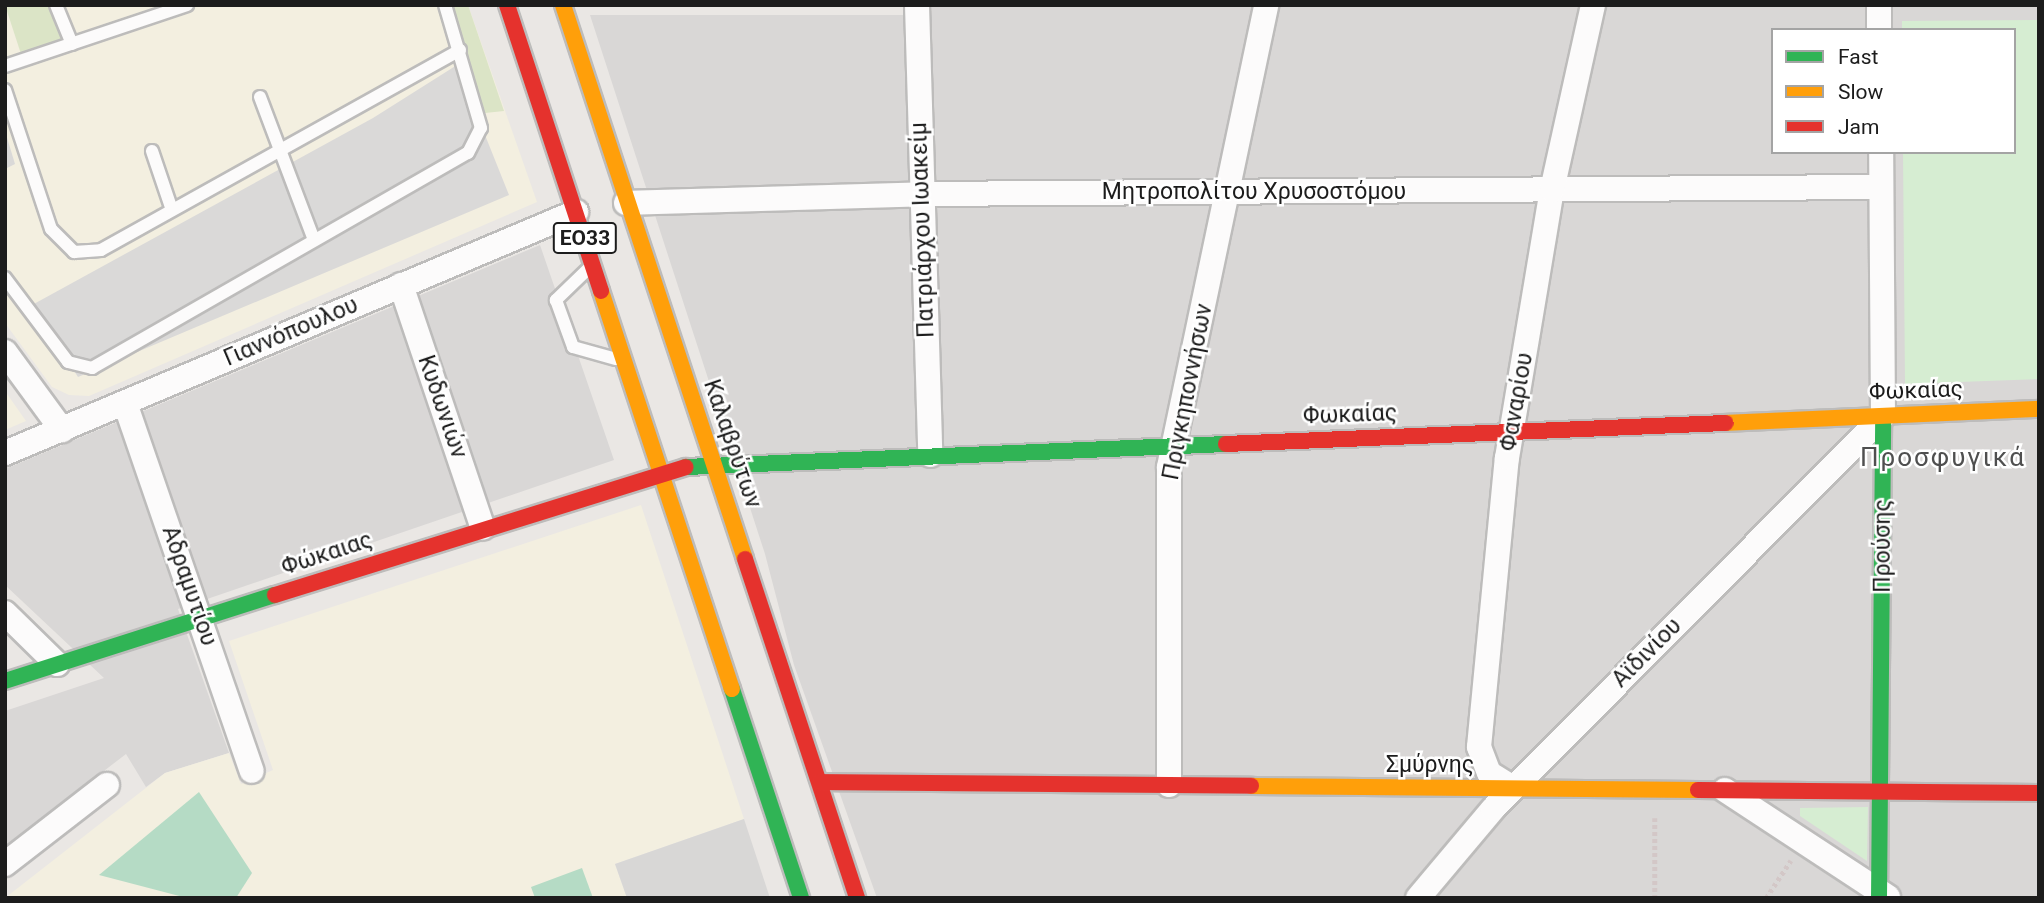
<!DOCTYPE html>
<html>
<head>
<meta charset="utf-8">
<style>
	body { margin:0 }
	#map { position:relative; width:2044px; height:903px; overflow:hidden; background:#eae7e4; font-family:Roboto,sans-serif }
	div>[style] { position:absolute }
	.residential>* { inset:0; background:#d9d7d6 }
	.education>* { inset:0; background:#f3efe0 }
	.religious>* { inset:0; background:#d8d7d6 }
	.grass>* { inset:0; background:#dbe4c6 }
	.park>* { inset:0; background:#d6edd2 }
	.pitch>* { inset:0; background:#b5dbc5 }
	.parking>* { inset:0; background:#dad9d8 }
	.path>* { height:4.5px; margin-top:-2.25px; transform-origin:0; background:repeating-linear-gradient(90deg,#d3c7c7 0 3.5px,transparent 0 7px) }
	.roads { filter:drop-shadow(2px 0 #bdbcbb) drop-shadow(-2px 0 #bdbcbb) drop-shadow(0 2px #bdbcbb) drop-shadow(0 -2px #bdbcbb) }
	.lane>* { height:12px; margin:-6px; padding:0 6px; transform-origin:6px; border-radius:6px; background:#fcfbfb }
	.street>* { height:24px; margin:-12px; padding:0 12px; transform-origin:12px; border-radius:12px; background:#fcfbfb }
	.fast>* { height:16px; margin:-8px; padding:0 8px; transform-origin:8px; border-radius:8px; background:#30b455 }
	.slow>* { height:16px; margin:-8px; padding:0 8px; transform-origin:8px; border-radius:8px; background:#ff9f0a }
	.jam>* { height:16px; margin:-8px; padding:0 8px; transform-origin:8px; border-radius:8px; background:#e5322d }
	span { translate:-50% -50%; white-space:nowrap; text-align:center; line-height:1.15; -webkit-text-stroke:5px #fff; paint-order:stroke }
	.shield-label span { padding:2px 5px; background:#fff; border:2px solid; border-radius:5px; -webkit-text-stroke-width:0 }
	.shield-label { font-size:21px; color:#1c1c1c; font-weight:700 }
	.street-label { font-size:23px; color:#1c1c1c }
	.quarter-label { font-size:26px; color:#4f4f4f; letter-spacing:2px }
	.frame { position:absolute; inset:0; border:7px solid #1c1c1c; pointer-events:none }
	.legend { position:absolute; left:1771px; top:28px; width:245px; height:126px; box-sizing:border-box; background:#fff; border:2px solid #a4a4a4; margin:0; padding:9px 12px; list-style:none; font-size:21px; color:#1c1c1c }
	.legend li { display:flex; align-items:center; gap:14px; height:35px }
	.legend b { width:35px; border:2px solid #a4a4a4 }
</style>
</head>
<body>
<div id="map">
	<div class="residential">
		<i style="clip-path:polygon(evenodd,927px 5px,2039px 5px,2039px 898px,877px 898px,794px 665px,765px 554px,590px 15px,927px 15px,927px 5px,1773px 30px,2014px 30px,2014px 152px,1773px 152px,1773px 30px)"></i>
		<i style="clip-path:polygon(540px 245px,614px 460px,178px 609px,229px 753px,165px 773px,146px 787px,126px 754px,5px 847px,5px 711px,104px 678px,5px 585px,5px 469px)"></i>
	</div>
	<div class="education">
		<i style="clip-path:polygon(5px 5px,468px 5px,537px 202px,89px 396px,69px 395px,52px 387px,5px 323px)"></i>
		<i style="clip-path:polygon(5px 391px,26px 421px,5px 430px)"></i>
		<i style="clip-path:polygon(641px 505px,744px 819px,615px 864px,627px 898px,5px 898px,165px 773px,229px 753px,241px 784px,273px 770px,229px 641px)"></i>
	</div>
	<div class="religious">
		<i style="clip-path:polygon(744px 819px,770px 898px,627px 898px,615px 864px)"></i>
	</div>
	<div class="grass">
		<i style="clip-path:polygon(5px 5px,50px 5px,65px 41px,21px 54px)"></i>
		<i style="clip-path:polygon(448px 5px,468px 5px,504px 111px,485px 113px)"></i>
	</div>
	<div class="park">
		<i style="clip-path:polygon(2039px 20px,2039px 379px,1905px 384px,1903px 152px,2014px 152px,2014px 30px,1902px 30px,1902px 21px)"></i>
		<i style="clip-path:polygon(1868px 807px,1867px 861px,1800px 816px,1800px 808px)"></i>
	</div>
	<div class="pitch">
		<i style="clip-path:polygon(199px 792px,252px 873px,236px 898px,187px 898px,99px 875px)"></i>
		<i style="clip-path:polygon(582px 868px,593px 898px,535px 898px,531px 887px)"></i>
	</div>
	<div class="parking">
		<i style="clip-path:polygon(457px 65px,509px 195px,78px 377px,32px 305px,373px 118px)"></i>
		<i style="clip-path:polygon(5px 131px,15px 164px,5px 169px)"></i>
	</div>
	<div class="path">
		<i style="left:1655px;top:818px;width:80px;rotate:90deg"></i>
		<i style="left:1766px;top:898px;width:45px;rotate:-56.7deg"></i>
	</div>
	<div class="roads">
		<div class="lane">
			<i style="left:56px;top:5px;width:42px;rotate:67.7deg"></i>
			<i style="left:5px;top:66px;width:192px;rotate:-18.5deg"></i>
			<i style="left:5px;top:90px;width:146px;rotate:71.7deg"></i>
			<i style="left:51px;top:229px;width:33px;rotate:45deg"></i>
			<i style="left:74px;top:252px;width:27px;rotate:-4deg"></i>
			<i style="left:101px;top:250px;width:411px;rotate:-29.1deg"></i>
			<i style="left:260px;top:97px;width:150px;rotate:69.3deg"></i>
			<i style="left:152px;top:151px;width:62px;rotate:71.3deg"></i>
			<i style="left:588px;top:269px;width:45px;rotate:135.9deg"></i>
			<i style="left:556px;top:300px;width:50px;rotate:70.1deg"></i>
			<i style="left:573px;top:347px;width:45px;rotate:15.6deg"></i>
			<i style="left:5px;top:278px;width:105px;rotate:53.1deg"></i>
			<i style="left:68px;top:362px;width:25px;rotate:14deg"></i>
			<i style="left:92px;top:368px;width:433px;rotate:-29.8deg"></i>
			<i style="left:468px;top:153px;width:28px;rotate:-63deg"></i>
			<i style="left:481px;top:128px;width:128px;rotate:-106.3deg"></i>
		</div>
		<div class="street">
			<i style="left:917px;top:5px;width:450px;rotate:88.3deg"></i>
			<i style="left:1879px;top:5px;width:25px;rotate:90deg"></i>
			<i style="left:626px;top:203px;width:295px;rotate:-1.7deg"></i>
			<i style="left:921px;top:194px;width:960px;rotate:-0.42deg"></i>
			<i style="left:401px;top:285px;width:256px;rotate:71.4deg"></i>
			<i style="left:5px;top:352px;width:97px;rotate:53.8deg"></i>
			<i style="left:125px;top:403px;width:389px;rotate:71deg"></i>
			<i style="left:5px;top:453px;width:620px;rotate:-22.88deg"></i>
			<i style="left:5px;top:613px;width:73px;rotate:44.4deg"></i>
			<i style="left:1169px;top:785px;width:318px;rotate:-90deg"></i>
			<i style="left:1169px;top:467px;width:472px;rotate:-78.1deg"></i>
			<i style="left:1513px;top:788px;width:28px;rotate:-148deg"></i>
			<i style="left:1489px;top:773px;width:28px;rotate:-111deg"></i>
			<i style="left:1479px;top:747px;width:290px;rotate:-84.5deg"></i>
			<i style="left:1507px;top:458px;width:272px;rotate:-80.5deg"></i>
			<i style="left:1552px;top:190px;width:189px;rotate:-77.5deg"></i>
			<i style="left:1725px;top:790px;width:195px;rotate:33.3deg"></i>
			<i style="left:5px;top:864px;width:129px;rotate:-37.8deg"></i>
			<i style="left:1418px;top:898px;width:116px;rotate:-49.9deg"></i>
			<i style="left:1493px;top:809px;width:554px;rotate:-45.22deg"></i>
			<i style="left:1883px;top:416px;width:264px;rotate:-90.4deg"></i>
		</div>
		<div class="fast">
			<i style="left:686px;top:467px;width:540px;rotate:-2.44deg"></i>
			<i style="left:5px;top:681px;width:283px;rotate:-17.7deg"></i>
			<i style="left:732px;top:689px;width:220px;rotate:71.7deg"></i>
			<i style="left:1879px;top:898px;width:482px;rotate:-89.5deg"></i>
		</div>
		<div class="slow">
			<i style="left:563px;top:5px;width:583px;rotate:71.81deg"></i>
			<i style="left:601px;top:291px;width:419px;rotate:71.8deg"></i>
			<i style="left:1726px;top:423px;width:313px;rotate:-2.6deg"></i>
			<i style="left:1251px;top:786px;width:447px;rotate:0.5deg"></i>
		</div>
		<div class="jam">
			<i style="left:507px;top:5px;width:301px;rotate:71.8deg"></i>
			<i style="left:1226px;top:444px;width:500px;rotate:-2.41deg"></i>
			<i style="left:745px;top:559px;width:357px;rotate:71.7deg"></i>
			<i style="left:275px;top:595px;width:430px;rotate:-17.3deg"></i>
			<i style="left:820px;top:782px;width:431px;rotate:0.5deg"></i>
			<i style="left:1698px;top:790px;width:341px;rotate:0.5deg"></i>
		</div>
	</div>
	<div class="shield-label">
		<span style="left:585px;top:238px">ΕΟ33</span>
	</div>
	<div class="street-label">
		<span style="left:1254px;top:192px">Μητροπολίτου Χρυσοστόμου</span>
		<span style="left:923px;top:230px;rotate:-92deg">Πατριάρχου Ιωακείμ</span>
		<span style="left:291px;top:332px;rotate:-23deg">Γιαννόπουλου</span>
		<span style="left:1916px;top:391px;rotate:-2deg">Φωκαίας</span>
		<span style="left:1188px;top:392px;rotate:-79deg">Πριγκηποννήσων</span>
		<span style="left:1517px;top:402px;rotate:-80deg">Φαναρίου</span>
		<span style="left:442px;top:407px;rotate:71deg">Κυδωνιών</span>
		<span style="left:1350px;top:415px;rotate:-2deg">Φωκαίας</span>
		<span style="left:732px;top:444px;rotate:71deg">Καλαβρύτων</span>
		<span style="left:1883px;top:546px;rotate:-90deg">Προύσης</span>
		<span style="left:327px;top:554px;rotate:-18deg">Φώκαιας</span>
		<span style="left:189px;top:586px;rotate:71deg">Αδραμυτίου</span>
		<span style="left:1647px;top:653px;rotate:-45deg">Αϊδινίου</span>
		<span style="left:1430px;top:765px">Σμύρνης</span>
	</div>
	<div class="quarter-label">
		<span style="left:1943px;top:458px">Προσφυγικά</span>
	</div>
	<div class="frame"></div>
	<ul class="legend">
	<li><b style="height:9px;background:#30b455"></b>Fast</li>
	<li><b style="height:9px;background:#ff9f0a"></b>Slow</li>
	<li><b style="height:9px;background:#e5322d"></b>Jam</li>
	</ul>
</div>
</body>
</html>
